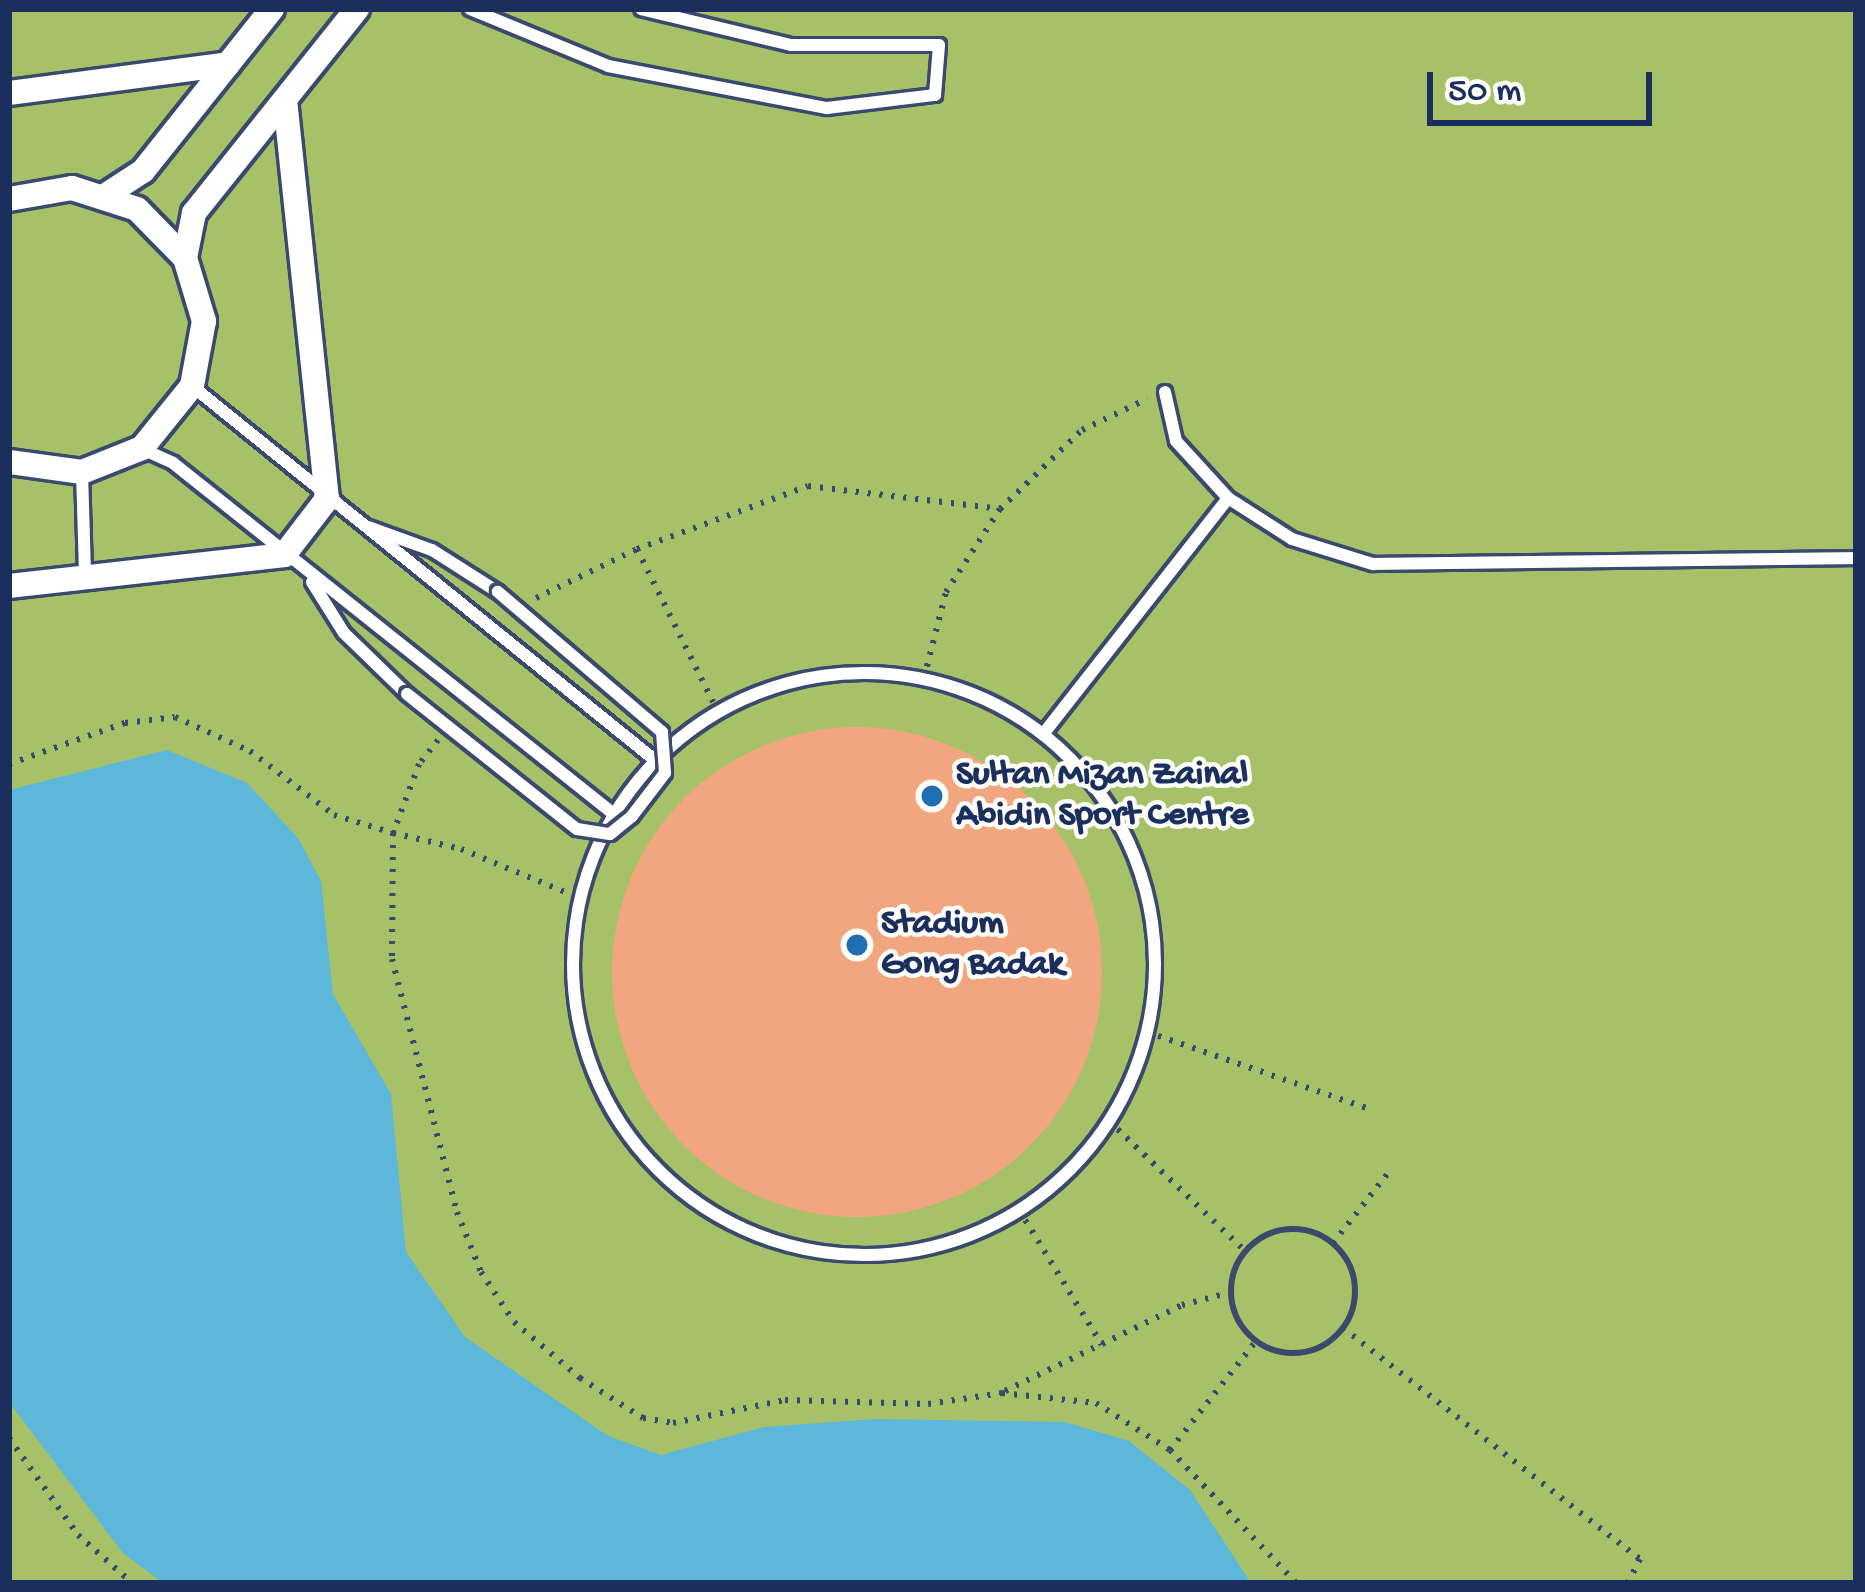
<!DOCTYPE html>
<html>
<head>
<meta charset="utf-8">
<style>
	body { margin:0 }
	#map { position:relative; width:1865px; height:1592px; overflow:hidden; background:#e9deba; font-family:"Gochi Hand",sans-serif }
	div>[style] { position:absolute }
	.green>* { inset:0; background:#a6c167 }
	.water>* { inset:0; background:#5cb7da }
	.building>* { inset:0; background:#f2a67f }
	.round { border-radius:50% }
	.path>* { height:6px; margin-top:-3px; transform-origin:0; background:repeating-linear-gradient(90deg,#3a496c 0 3px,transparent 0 12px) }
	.path>.ring { margin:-3px; padding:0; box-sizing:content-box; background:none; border:6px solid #3a496c; border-radius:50% }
	.roads { filter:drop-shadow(3px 0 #3a496c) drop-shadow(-3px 0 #3a496c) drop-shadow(0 3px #3a496c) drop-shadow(0 -3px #3a496c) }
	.service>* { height:12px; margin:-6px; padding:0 6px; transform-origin:6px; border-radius:6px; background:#fff }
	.service>.ring { margin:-6px; padding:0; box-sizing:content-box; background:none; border:12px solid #fff; border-radius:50% }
	.minor>* { height:24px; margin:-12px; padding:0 12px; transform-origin:12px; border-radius:12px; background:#fff }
	.bridges { filter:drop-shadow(3px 0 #3a496c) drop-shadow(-3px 0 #3a496c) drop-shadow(0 3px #3a496c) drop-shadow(0 -3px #3a496c) }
	.service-bridge>* { height:12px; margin:-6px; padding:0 6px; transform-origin:6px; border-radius:6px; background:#fff }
	.dots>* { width:33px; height:33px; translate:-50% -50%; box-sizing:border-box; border:6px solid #fdfcf7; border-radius:50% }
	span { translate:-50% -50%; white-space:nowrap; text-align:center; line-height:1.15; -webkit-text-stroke:9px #fdfcf7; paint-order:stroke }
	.poi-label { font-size:36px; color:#1b2f5e; font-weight:700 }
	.left { translate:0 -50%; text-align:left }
	.frame { position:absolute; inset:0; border:12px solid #1b2f5e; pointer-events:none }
	.scale { position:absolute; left:1427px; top:72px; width:225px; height:54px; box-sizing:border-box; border:6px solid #1b2f5e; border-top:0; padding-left:15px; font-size:36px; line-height:42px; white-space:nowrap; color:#1b2f5e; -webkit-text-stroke:9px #fdfcf7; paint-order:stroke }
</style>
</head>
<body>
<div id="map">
	<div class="green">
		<i style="clip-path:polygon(9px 9px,1856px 9px,1856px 1583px,9px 1583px)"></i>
	</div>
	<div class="water">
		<i style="clip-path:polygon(167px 750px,247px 783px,298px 838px,321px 881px,333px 994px,391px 1094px,406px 1252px,465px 1337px,608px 1436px,661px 1455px,764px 1427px,876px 1419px,1065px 1422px,1129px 1441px,1190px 1490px,1251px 1583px,163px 1583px,123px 1553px,9px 1402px,9px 790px)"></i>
	</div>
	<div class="building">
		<i class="round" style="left:612px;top:727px;width:490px;height:490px"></i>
	</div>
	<div class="path">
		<i style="left:637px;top:549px;width:182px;rotate:63.6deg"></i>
		<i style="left:536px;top:598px;width:112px;rotate:-25.9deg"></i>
		<i style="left:637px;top:549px;width:182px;rotate:-20.2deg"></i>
		<i style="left:808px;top:486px;width:193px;rotate:6.8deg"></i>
		<i style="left:924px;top:678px;width:89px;rotate:-75.7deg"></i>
		<i style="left:946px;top:592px;width:99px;rotate:-57deg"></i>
		<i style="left:1000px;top:509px;width:114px;rotate:-43.9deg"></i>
		<i style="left:1082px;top:430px;width:72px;rotate:-25.5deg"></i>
		<i style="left:438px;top:740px;width:31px;rotate:128deg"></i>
		<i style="left:419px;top:764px;width:74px;rotate:110.6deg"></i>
		<i style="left:393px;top:833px;width:70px;rotate:13.2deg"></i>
		<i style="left:461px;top:849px;width:129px;rotate:22.4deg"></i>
		<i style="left:9px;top:764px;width:123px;rotate:-19.5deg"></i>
		<i style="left:125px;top:723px;width:50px;rotate:-6.8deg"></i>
		<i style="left:175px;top:717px;width:82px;rotate:24.4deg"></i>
		<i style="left:250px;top:751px;width:106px;rotate:37.3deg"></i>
		<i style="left:334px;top:815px;width:62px;rotate:17deg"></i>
		<i style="left:393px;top:833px;width:126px;rotate:90.5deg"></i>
		<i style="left:392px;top:959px;width:261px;rotate:75.6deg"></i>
		<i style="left:457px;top:1212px;width:65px;rotate:68.2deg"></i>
		<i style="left:481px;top:1272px;width:60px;rotate:56.6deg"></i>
		<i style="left:514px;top:1322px;width:87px;rotate:40.3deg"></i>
		<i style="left:580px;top:1378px;width:75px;rotate:32.4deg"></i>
		<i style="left:643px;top:1418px;width:30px;rotate:9deg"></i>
		<i style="left:673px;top:1423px;width:114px;rotate:-11.6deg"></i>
		<i style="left:785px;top:1400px;width:143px;rotate:1.6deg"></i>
		<i style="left:928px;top:1404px;width:75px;rotate:-8.5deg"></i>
		<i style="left:1002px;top:1393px;width:95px;rotate:6.1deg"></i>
		<i style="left:1096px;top:1403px;width:88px;rotate:32.4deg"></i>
		<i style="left:1170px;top:1450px;width:183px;rotate:46.5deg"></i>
		<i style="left:1147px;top:1032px;width:238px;rotate:19.1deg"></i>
		<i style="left:1109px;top:1121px;width:188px;rotate:43.7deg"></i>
		<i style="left:1019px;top:1210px;width:158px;rotate:58.4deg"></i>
		<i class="ring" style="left:1231px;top:1229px;width:118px;height:118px"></i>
		<i style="left:1333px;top:1243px;width:94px;rotate:-51.9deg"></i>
		<i style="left:1343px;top:1328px;width:376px;rotate:37.9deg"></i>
		<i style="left:1640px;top:1559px;width:27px;rotate:117deg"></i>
		<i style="left:1005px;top:1391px;width:197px;rotate:-25.9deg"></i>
		<i style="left:1182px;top:1305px;width:48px;rotate:-14.6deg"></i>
		<i style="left:9px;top:1438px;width:119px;rotate:54.6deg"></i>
		<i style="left:78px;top:1535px;width:72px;rotate:41.6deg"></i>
		<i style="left:1170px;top:1450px;width:139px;rotate:-51.7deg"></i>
	</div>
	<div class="roads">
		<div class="service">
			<i style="left:470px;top:9px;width:149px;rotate:22.4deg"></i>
			<i style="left:608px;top:66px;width:223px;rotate:10.9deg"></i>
			<i style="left:827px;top:108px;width:109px;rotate:-6.9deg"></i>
			<i style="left:935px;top:95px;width:50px;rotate:-85.4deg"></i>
			<i style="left:939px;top:45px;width:148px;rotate:180deg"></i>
			<i style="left:791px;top:45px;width:154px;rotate:-166.5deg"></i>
			<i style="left:192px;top:386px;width:597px;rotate:38.94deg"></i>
			<i style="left:1165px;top:392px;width:50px;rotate:77.3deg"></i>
			<i style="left:1176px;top:441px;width:77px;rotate:47.6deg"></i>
			<i style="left:1228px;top:498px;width:76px;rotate:32.6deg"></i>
			<i style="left:1292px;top:539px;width:85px;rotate:17.2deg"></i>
			<i style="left:1373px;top:564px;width:483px;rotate:-0.7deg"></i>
			<i style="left:142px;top:449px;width:34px;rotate:24deg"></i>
			<i style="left:173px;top:463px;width:565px;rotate:38.53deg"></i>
			<i style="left:82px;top:472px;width:104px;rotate:88.3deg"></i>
			<i style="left:368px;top:527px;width:68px;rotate:19.8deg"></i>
			<i style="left:432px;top:550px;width:78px;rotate:32.5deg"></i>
			<i style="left:312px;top:582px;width:60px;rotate:57.9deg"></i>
			<i style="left:344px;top:633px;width:88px;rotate:44.1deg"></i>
			<i class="ring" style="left:573px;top:673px;width:570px;height:570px"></i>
			<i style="left:1044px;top:733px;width:298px;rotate:-51.9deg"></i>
		</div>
		<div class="minor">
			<i style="left:9px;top:93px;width:221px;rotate:-7.5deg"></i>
			<i style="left:106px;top:195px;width:44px;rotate:-33deg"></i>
			<i style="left:143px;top:171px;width:207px;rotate:-51.5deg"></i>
			<i style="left:9px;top:199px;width:64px;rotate:-9.9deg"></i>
			<i style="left:72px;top:188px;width:68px;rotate:17.9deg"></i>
			<i style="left:137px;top:209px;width:69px;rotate:45.6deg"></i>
			<i style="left:185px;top:258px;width:66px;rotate:73.2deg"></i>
			<i style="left:204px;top:321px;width:66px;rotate:100.5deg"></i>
			<i style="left:192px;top:386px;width:80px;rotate:128.9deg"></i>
			<i style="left:142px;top:448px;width:65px;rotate:158.2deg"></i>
			<i style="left:82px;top:472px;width:74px;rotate:-172.2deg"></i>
			<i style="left:185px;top:258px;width:46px;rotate:-78.7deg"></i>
			<i style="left:194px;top:213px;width:261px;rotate:-51.4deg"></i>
			<i style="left:9px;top:586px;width:277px;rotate:-6.4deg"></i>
			<i style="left:284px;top:555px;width:71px;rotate:-52.5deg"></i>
			<i style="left:327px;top:499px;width:401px;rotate:-96deg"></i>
		</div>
	</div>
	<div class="bridges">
		<div class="service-bridge">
			<i style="left:407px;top:694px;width:217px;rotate:38.5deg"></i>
			<i style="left:577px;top:829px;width:33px;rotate:9deg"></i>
			<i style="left:610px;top:834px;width:28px;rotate:-39deg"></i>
			<i style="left:632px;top:816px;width:54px;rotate:-52.5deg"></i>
			<i style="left:665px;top:773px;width:41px;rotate:-94.2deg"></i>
			<i style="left:662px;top:732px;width:216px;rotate:-139.5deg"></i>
		</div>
	</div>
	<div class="dots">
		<i style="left:932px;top:796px;background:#1f6fb2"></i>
		<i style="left:857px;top:945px;background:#1f6fb2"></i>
	</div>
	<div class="poi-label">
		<span class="left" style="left:956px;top:796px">Sultan Mizan Zainal<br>Abidin Sport Centre</span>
		<span class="left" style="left:881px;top:945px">Stadium<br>Gong Badak</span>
	</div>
	<div class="frame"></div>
	<div class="scale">50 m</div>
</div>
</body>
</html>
